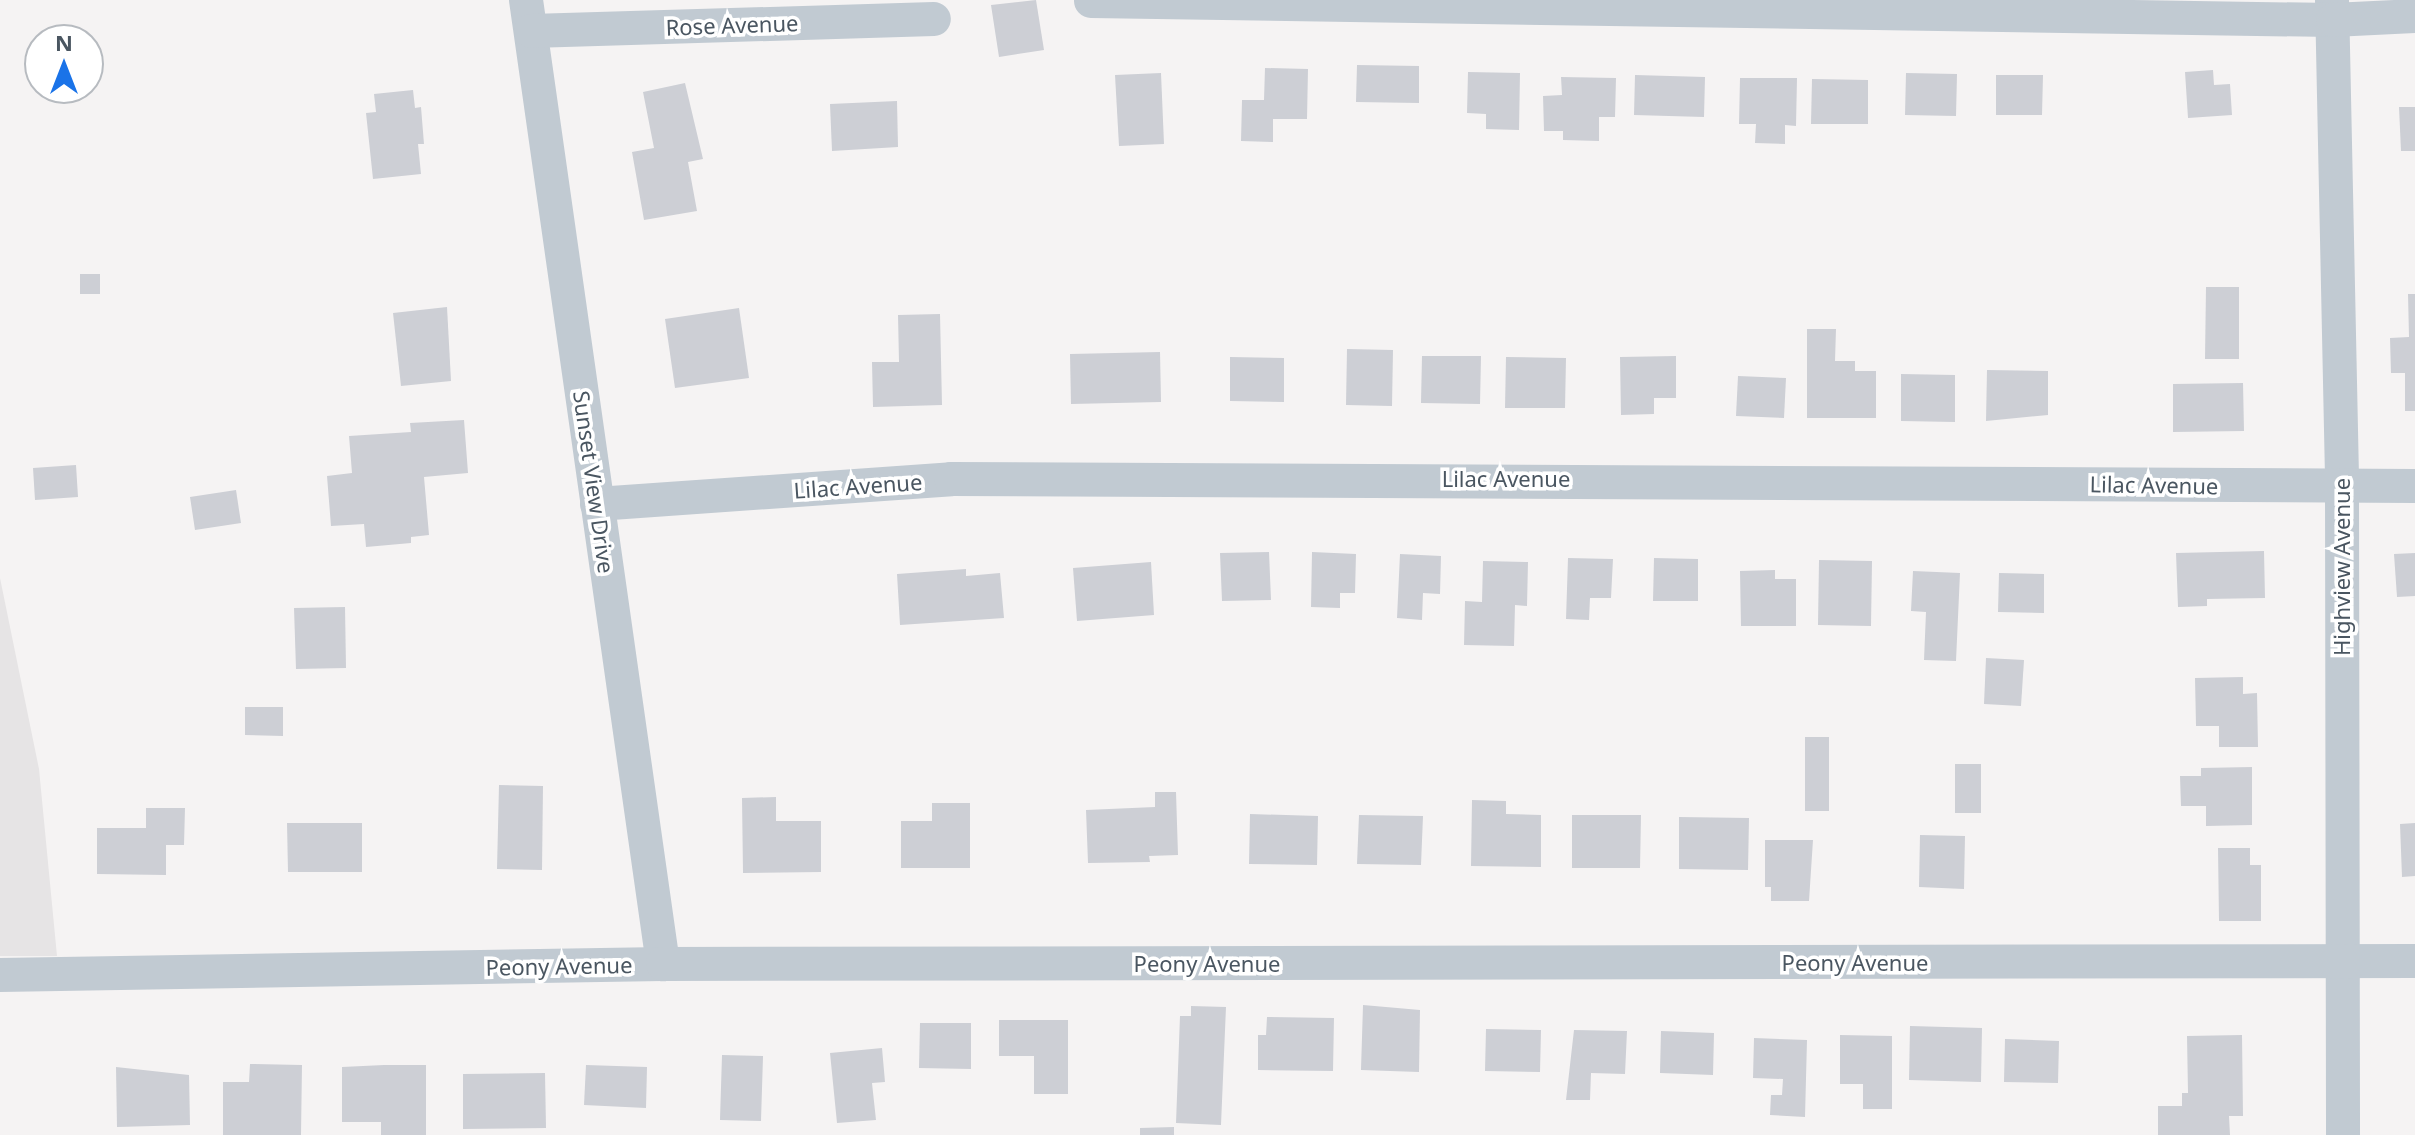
<!DOCTYPE html>
<html>
<head>
<meta charset="utf-8">
<style>
	body { margin:0 }
	#map { position:relative; width:2415px; height:1135px; overflow:hidden; background:#f5f3f3; font-family:"Noto Sans",sans-serif }
	div>[style] { position:absolute }
	.education>* { inset:0; background:#e6e4e5 }
	.building>* { inset:0; background:#cdcfd5 }
	.street>* { height:34px; margin:-17px; padding:0 17px; transform-origin:17px; border-radius:17px; background:#c1cad2 }
	span { translate:-50% -50%; white-space:nowrap; text-align:center; line-height:1.15; -webkit-text-stroke:7px #fff; paint-order:stroke }
	.street-label { font-size:22px; color:#4a5661 }
	.north { position:absolute; left:24px; top:24px; width:80px; height:80px; box-sizing:border-box; background:#fff; border:2px solid #b7bbc0; border-radius:50%; rotate:0deg; font-size:22px; font-weight:700; line-height:32px; text-align:center; color:#4a5661 }
	.north::after { content:''; display:block; margin:auto; width:28px; height:36px; background:#1a73e8; clip-path:polygon(50% 0,100% 100%,50% 72%,0 100%) }
</style>
</head>
<body>
<div id="map">
	<div class="education">
		<i style="clip-path:polygon(0 578px,39px 769px,57px 956px,0 956px)"></i>
	</div>
	<div class="building">
		<i style="clip-path:polygon(1036px 0,1044px 50px,999px 57px,991px 5px)"></i>
		<i style="clip-path:polygon(1357px 65px,1419px 66px,1419px 103px,1356px 102px)"></i>
		<i style="clip-path:polygon(1265px 68px,1308px 69px,1307px 119px,1273px 119px,1273px 142px,1241px 141px,1242px 100px,1264px 100px)"></i>
		<i style="clip-path:polygon(2213px 70px,2214px 85px,2230px 84px,2232px 115px,2188px 118px,2185px 72px)"></i>
		<i style="clip-path:polygon(1468px 72px,1520px 73px,1519px 130px,1486px 129px,1486px 114px,1467px 113px)"></i>
		<i style="clip-path:polygon(1161px 73px,1164px 144px,1119px 146px,1115px 75px)"></i>
		<i style="clip-path:polygon(1906px 73px,1957px 74px,1956px 116px,1905px 115px)"></i>
		<i style="clip-path:polygon(1635px 75px,1705px 77px,1704px 117px,1634px 115px)"></i>
		<i style="clip-path:polygon(1996px 75px,2043px 75px,2042px 115px,1996px 115px)"></i>
		<i style="clip-path:polygon(1561px 77px,1616px 78px,1615px 117px,1599px 117px,1599px 141px,1563px 140px,1563px 131px,1544px 131px,1543px 96px,1562px 95px)"></i>
		<i style="clip-path:polygon(1740px 78px,1797px 78px,1796px 126px,1785px 125px,1785px 144px,1755px 143px,1756px 124px,1739px 124px)"></i>
		<i style="clip-path:polygon(1812px 79px,1868px 80px,1868px 124px,1811px 124px)"></i>
		<i style="clip-path:polygon(685px 83px,703px 159px,688px 162px,697px 211px,644px 220px,632px 152px,654px 148px,643px 92px)"></i>
		<i style="clip-path:polygon(413px 90px,415px 108px,421px 107px,424px 144px,418px 144px,421px 174px,373px 179px,366px 113px,376px 112px,374px 94px)"></i>
		<i style="clip-path:polygon(897px 101px,898px 147px,832px 151px,830px 104px)"></i>
		<i style="clip-path:polygon(2399px 107px,2415px 107px,2415px 151px,2401px 151px)"></i>
		<i style="clip-path:polygon(80px 274px,100px 274px,100px 294px,80px 294px)"></i>
		<i style="clip-path:polygon(2206px 287px,2239px 287px,2239px 359px,2205px 359px)"></i>
		<i style="clip-path:polygon(2408px 294px,2415px 294px,2415px 411px,2405px 411px,2405px 373px,2391px 373px,2390px 338px,2409px 337px)"></i>
		<i style="clip-path:polygon(447px 307px,451px 381px,401px 386px,393px 313px)"></i>
		<i style="clip-path:polygon(739px 308px,749px 378px,675px 388px,665px 319px)"></i>
		<i style="clip-path:polygon(940px 314px,942px 405px,873px 407px,872px 362px,899px 362px,898px 315px)"></i>
		<i style="clip-path:polygon(1807px 329px,1836px 329px,1835px 361px,1855px 361px,1855px 371px,1876px 371px,1876px 418px,1807px 418px)"></i>
		<i style="clip-path:polygon(1347px 349px,1393px 350px,1392px 406px,1346px 405px)"></i>
		<i style="clip-path:polygon(1160px 352px,1161px 402px,1071px 404px,1070px 354px)"></i>
		<i style="clip-path:polygon(1422px 356px,1481px 356px,1480px 404px,1421px 403px)"></i>
		<i style="clip-path:polygon(1676px 356px,1676px 398px,1654px 398px,1654px 414px,1621px 415px,1620px 357px)"></i>
		<i style="clip-path:polygon(1230px 357px,1284px 358px,1284px 402px,1230px 401px)"></i>
		<i style="clip-path:polygon(1506px 357px,1566px 358px,1565px 408px,1505px 408px)"></i>
		<i style="clip-path:polygon(1987px 370px,2048px 371px,2048px 415px,1986px 421px)"></i>
		<i style="clip-path:polygon(1901px 374px,1955px 375px,1955px 422px,1901px 421px)"></i>
		<i style="clip-path:polygon(1738px 376px,1786px 378px,1784px 418px,1736px 416px)"></i>
		<i style="clip-path:polygon(2243px 383px,2244px 431px,2173px 432px,2173px 384px)"></i>
		<i style="clip-path:polygon(464px 420px,468px 473px,424px 477px,429px 535px,411px 537px,411px 543px,366px 547px,364px 524px,331px 526px,327px 476px,352px 473px,349px 436px,411px 432px,410px 423px)"></i>
		<i style="clip-path:polygon(76px 465px,78px 497px,35px 500px,33px 468px)"></i>
		<i style="clip-path:polygon(236px 490px,241px 523px,195px 530px,190px 497px)"></i>
		<i style="clip-path:polygon(2264px 551px,2265px 598px,2207px 599px,2207px 606px,2178px 607px,2176px 553px)"></i>
		<i style="clip-path:polygon(1269px 552px,1271px 600px,1222px 601px,1220px 553px)"></i>
		<i style="clip-path:polygon(1312px 552px,1356px 554px,1355px 593px,1340px 593px,1340px 608px,1311px 607px)"></i>
		<i style="clip-path:polygon(2415px 553px,2415px 596px,2397px 597px,2394px 554px)"></i>
		<i style="clip-path:polygon(1400px 554px,1441px 556px,1440px 594px,1423px 593px,1422px 620px,1397px 618px)"></i>
		<i style="clip-path:polygon(1568px 558px,1613px 559px,1611px 598px,1590px 598px,1589px 620px,1566px 619px)"></i>
		<i style="clip-path:polygon(1654px 558px,1698px 559px,1698px 601px,1653px 601px)"></i>
		<i style="clip-path:polygon(1819px 560px,1872px 561px,1871px 626px,1818px 625px)"></i>
		<i style="clip-path:polygon(1483px 561px,1528px 562px,1527px 606px,1515px 605px,1514px 646px,1464px 645px,1465px 601px,1482px 602px)"></i>
		<i style="clip-path:polygon(1151px 562px,1154px 615px,1077px 621px,1073px 568px)"></i>
		<i style="clip-path:polygon(966px 569px,966px 576px,1000px 573px,1004px 618px,900px 625px,897px 574px)"></i>
		<i style="clip-path:polygon(1775px 570px,1775px 579px,1796px 579px,1796px 626px,1741px 626px,1740px 571px)"></i>
		<i style="clip-path:polygon(1913px 571px,1960px 573px,1956px 661px,1924px 660px,1926px 612px,1911px 611px)"></i>
		<i style="clip-path:polygon(1999px 573px,2044px 574px,2044px 613px,1998px 612px)"></i>
		<i style="clip-path:polygon(345px 607px,346px 668px,296px 669px,294px 608px)"></i>
		<i style="clip-path:polygon(1986px 658px,2024px 660px,2021px 706px,1984px 704px)"></i>
		<i style="clip-path:polygon(2243px 677px,2243px 694px,2257px 693px,2258px 747px,2219px 747px,2219px 726px,2196px 726px,2195px 678px)"></i>
		<i style="clip-path:polygon(245px 707px,283px 707px,283px 736px,245px 735px)"></i>
		<i style="clip-path:polygon(1805px 737px,1829px 737px,1829px 811px,1805px 811px)"></i>
		<i style="clip-path:polygon(1955px 764px,1981px 764px,1981px 813px,1955px 813px)"></i>
		<i style="clip-path:polygon(2252px 767px,2252px 825px,2206px 826px,2206px 806px,2181px 806px,2180px 776px,2201px 776px,2201px 768px)"></i>
		<i style="clip-path:polygon(499px 785px,543px 786px,542px 870px,497px 869px)"></i>
		<i style="clip-path:polygon(1155px 792px,1176px 792px,1178px 855px,1149px 856px,1150px 862px,1088px 863px,1086px 810px,1155px 807px)"></i>
		<i style="clip-path:polygon(776px 797px,776px 821px,821px 821px,821px 872px,743px 873px,742px 798px)"></i>
		<i style="clip-path:polygon(1472px 800px,1506px 801px,1506px 814px,1541px 815px,1541px 867px,1471px 866px)"></i>
		<i style="clip-path:polygon(932px 803px,970px 803px,970px 868px,901px 868px,901px 821px,932px 821px)"></i>
		<i style="clip-path:polygon(146px 808px,185px 808px,184px 845px,166px 845px,166px 875px,97px 874px,97px 828px,146px 828px)"></i>
		<i style="clip-path:polygon(1250px 814px,1318px 816px,1317px 865px,1249px 864px)"></i>
		<i style="clip-path:polygon(1359px 815px,1423px 816px,1421px 865px,1357px 864px)"></i>
		<i style="clip-path:polygon(1572px 815px,1641px 815px,1640px 868px,1572px 868px)"></i>
		<i style="clip-path:polygon(1679px 817px,1749px 818px,1748px 870px,1679px 869px)"></i>
		<i style="clip-path:polygon(287px 823px,362px 823px,362px 872px,288px 872px)"></i>
		<i style="clip-path:polygon(2415px 823px,2415px 876px,2402px 877px,2400px 824px)"></i>
		<i style="clip-path:polygon(1920px 835px,1965px 836px,1964px 889px,1919px 887px)"></i>
		<i style="clip-path:polygon(1765px 840px,1813px 840px,1809px 901px,1771px 901px,1771px 887px,1765px 887px)"></i>
		<i style="clip-path:polygon(2218px 848px,2250px 848px,2250px 865px,2261px 865px,2261px 921px,2219px 921px)"></i>
		<i style="clip-path:polygon(1363px 1005px,1420px 1010px,1419px 1072px,1361px 1070px)"></i>
		<i style="clip-path:polygon(1191px 1006px,1226px 1007px,1221px 1125px,1176px 1123px,1180px 1016px,1191px 1016px)"></i>
		<i style="clip-path:polygon(1267px 1017px,1334px 1018px,1333px 1071px,1258px 1070px,1258px 1035px,1266px 1035px)"></i>
		<i style="clip-path:polygon(999px 1020px,1068px 1020px,1068px 1094px,1034px 1094px,1034px 1056px,999px 1056px)"></i>
		<i style="clip-path:polygon(920px 1023px,971px 1023px,971px 1069px,919px 1068px)"></i>
		<i style="clip-path:polygon(1910px 1026px,1982px 1028px,1981px 1082px,1909px 1080px)"></i>
		<i style="clip-path:polygon(1486px 1029px,1541px 1030px,1540px 1072px,1485px 1071px)"></i>
		<i style="clip-path:polygon(1574px 1030px,1627px 1031px,1625px 1074px,1591px 1073px,1590px 1100px,1566px 1100px)"></i>
		<i style="clip-path:polygon(1661px 1031px,1714px 1033px,1713px 1075px,1660px 1073px)"></i>
		<i style="clip-path:polygon(1840px 1035px,1892px 1036px,1892px 1109px,1863px 1109px,1863px 1084px,1840px 1084px)"></i>
		<i style="clip-path:polygon(2242px 1035px,2243px 1116px,2229px 1116px,2230px 1135px,2158px 1135px,2158px 1106px,2182px 1106px,2182px 1093px,2188px 1093px,2187px 1036px)"></i>
		<i style="clip-path:polygon(1754px 1038px,1807px 1040px,1805px 1117px,1770px 1115px,1771px 1095px,1782px 1095px,1783px 1079px,1753px 1078px)"></i>
		<i style="clip-path:polygon(2005px 1039px,2059px 1041px,2058px 1083px,2004px 1082px)"></i>
		<i style="clip-path:polygon(882px 1048px,885px 1082px,872px 1083px,876px 1120px,837px 1123px,830px 1053px)"></i>
		<i style="clip-path:polygon(722px 1055px,763px 1056px,761px 1121px,720px 1120px)"></i>
		<i style="clip-path:polygon(250px 1064px,302px 1065px,301px 1135px,223px 1135px,223px 1082px,249px 1082px)"></i>
		<i style="clip-path:polygon(384px 1065px,426px 1065px,426px 1135px,381px 1135px,381px 1122px,342px 1122px,342px 1067px)"></i>
		<i style="clip-path:polygon(586px 1065px,647px 1067px,646px 1108px,584px 1105px)"></i>
		<i style="clip-path:polygon(116px 1067px,189px 1075px,190px 1125px,117px 1127px)"></i>
		<i style="clip-path:polygon(545px 1073px,546px 1128px,463px 1129px,463px 1074px)"></i>
		<i style="clip-path:polygon(1174px 1127px,1174px 1135px,1140px 1135px,1140px 1128px)"></i>
	</div>
	<div class="street">
		<i style="left:526px;top:0;width:974px;rotate:81.91deg"></i>
		<i style="left:2332px;top:0;width:488px;rotate:88.8deg"></i>
		<i style="left:2342px;top:488px;width:647px;rotate:89.91deg"></i>
		<i style="left:1091px;top:1px;width:1242px;rotate:0.88deg"></i>
		<i style="left:2333px;top:20px;width:82px;rotate:-2.8deg"></i>
		<i style="left:531px;top:31px;width:403px;rotate:-1.7deg"></i>
		<i style="left:597px;top:504px;width:355px;rotate:-4deg"></i>
		<i style="left:951px;top:479px;width:1464px;rotate:0.27deg"></i>
		<i style="left:0;top:975px;width:663px;rotate:-0.95deg"></i>
		<i style="left:663px;top:964px;width:1752px;rotate:-0.1deg"></i>
	</div>
	<div class="street-label">
		<span style="left:732px;top:25px;rotate:-2deg">Rose Avenue</span>
		<span style="left:1506px;top:479px">Lilac Avenue</span>
		<span style="left:594px;top:482px;rotate:82deg">Sunset View Drive</span>
		<span style="left:2154px;top:485px;rotate:1deg">Lilac Avenue</span>
		<span style="left:858px;top:486px;rotate:-4deg">Lilac Avenue</span>
		<span style="left:2342px;top:567px;rotate:-90deg">Highview Avenue</span>
		<span style="left:1855px;top:963px">Peony Avenue</span>
		<span style="left:1207px;top:964px">Peony Avenue</span>
		<span style="left:559px;top:966px;rotate:-1deg">Peony Avenue</span>
	</div>
	<div class="north">N</div>
</div>
</body>
</html>
